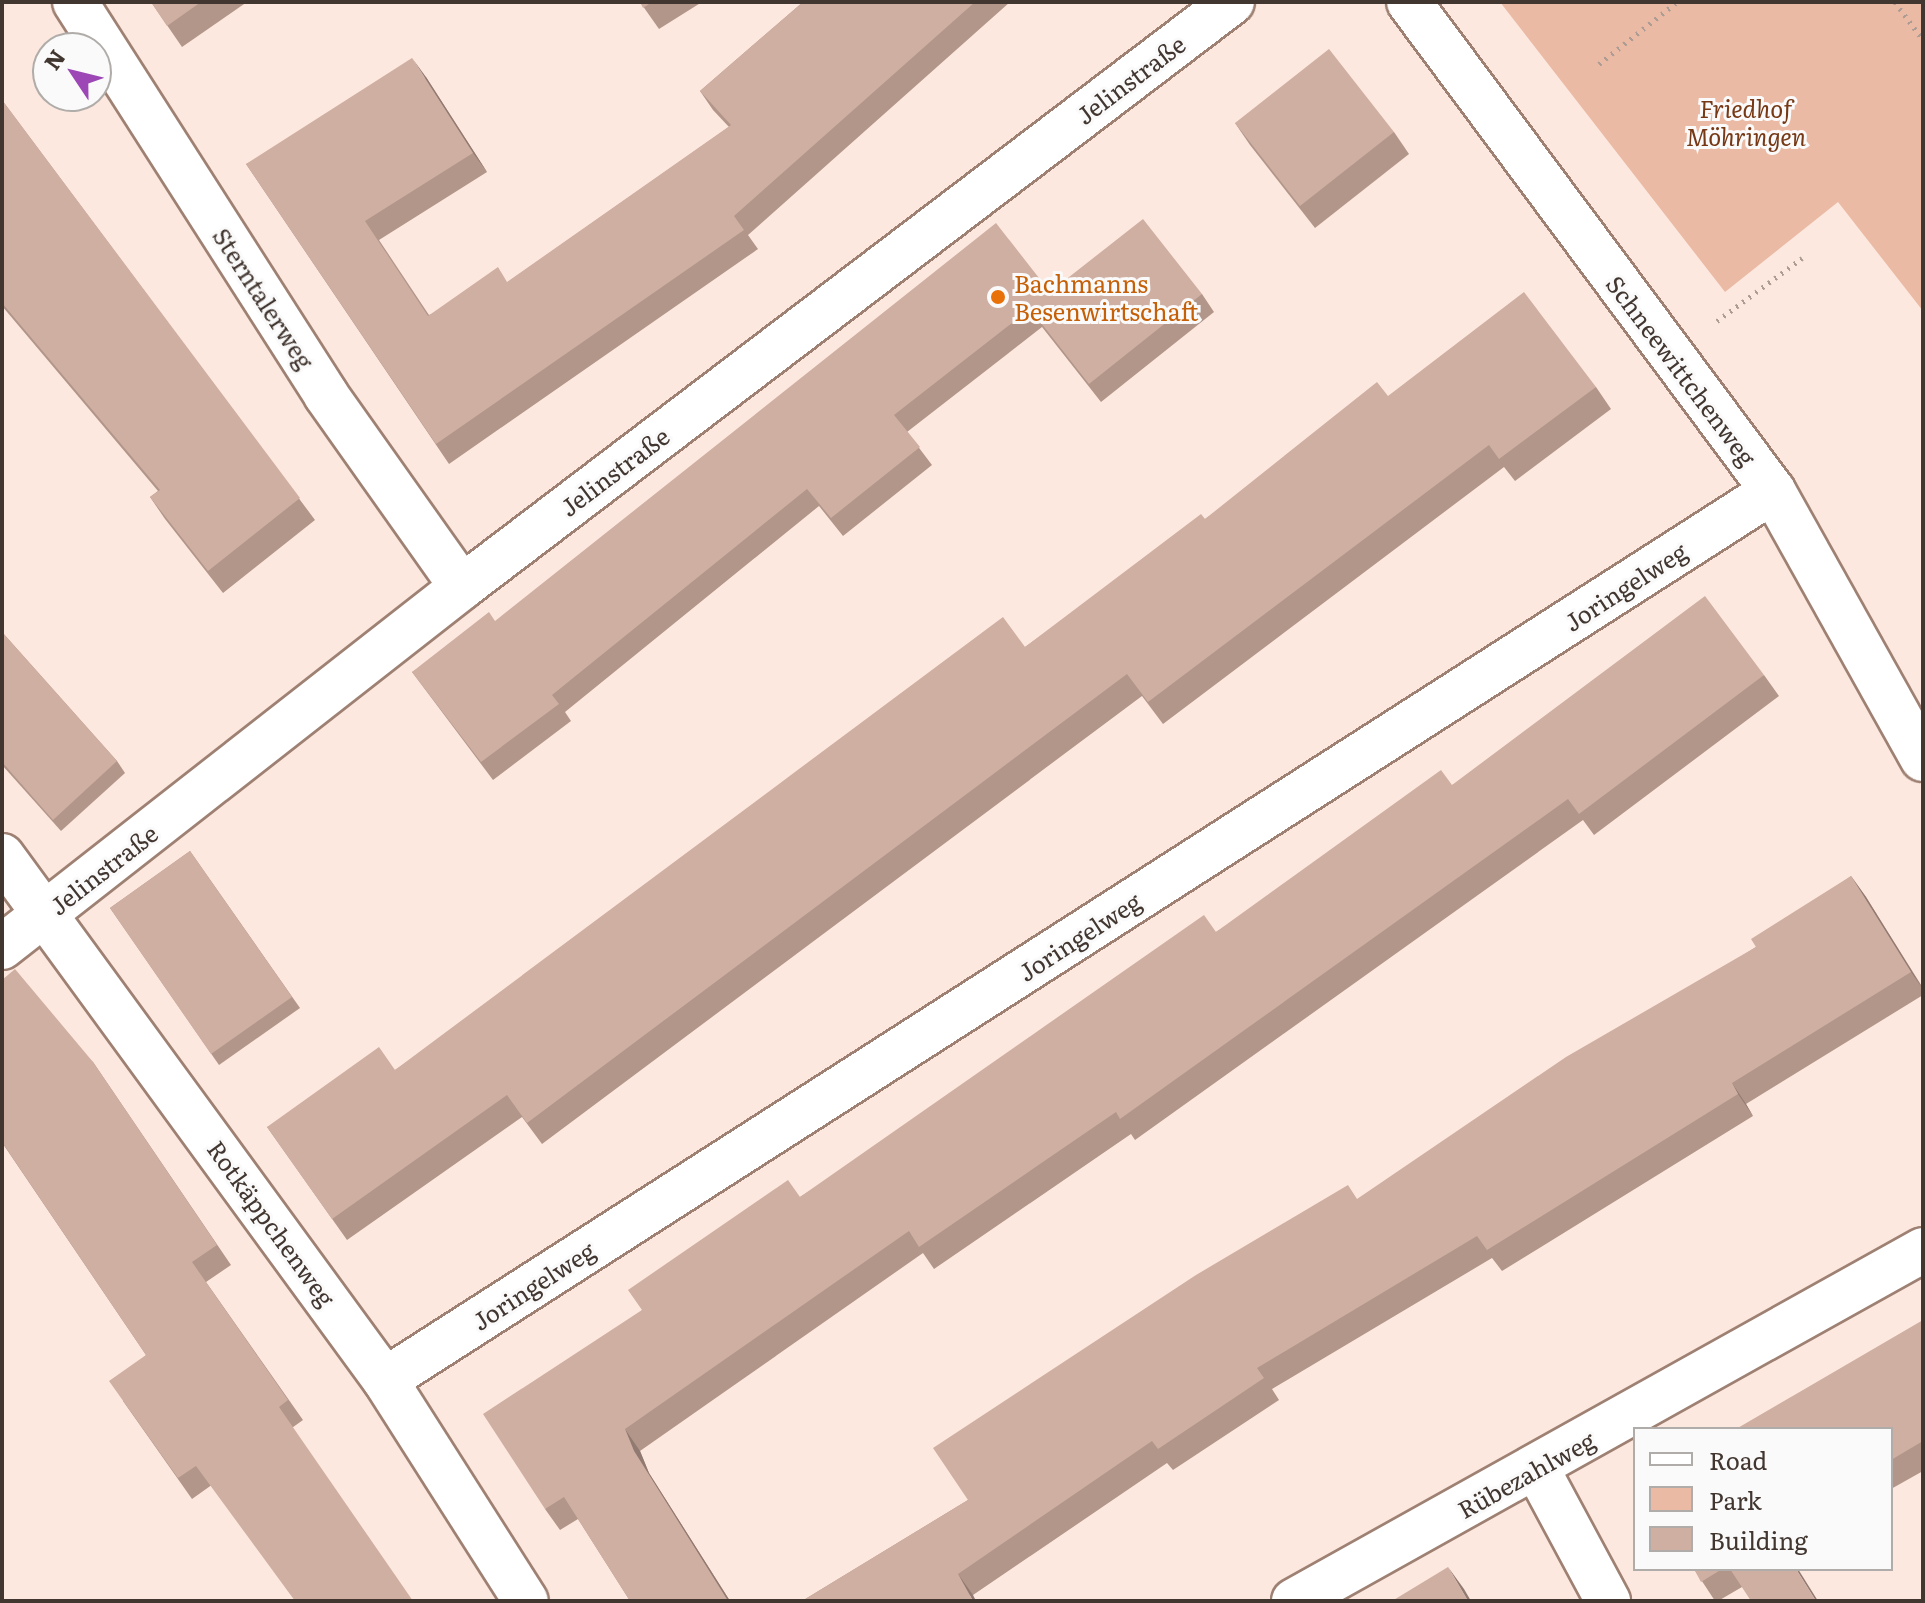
<!DOCTYPE html>
<html>
<head>
<meta charset="utf-8">
<style>
	body { margin:0 }
	#map { position:relative; width:1925px; height:1603px; overflow:hidden; background:#fce8df; font-family:Literata,serif }
	div>[style] { position:absolute }
	.green>* { inset:0; background:#ebbaa4 }
	.path>* { height:5px; margin-top:-2.5px; transform-origin:0; background:repeating-linear-gradient(90deg,#ad9c94 0 2px,transparent 0 8px) }
	.roads { filter:drop-shadow(2px 0 #9e8173) drop-shadow(-2px 0 #9e8173) drop-shadow(0 2px #9e8173) drop-shadow(0 -2px #9e8173) }
	.street>* { height:44px; margin:-22px; padding:0 22px; transform-origin:22px; border-radius:22px; background:#fff }
	.wall>* { inset:0; background:#b2968a }
	.shaded-wall>* { inset:0; background:#917a71 }
	.building>* { inset:0; background:#cfafa1 }
	.dots>* { width:22px; height:22px; translate:-50% -50%; box-sizing:border-box; border:4px solid #fafafa; border-radius:50% }
	span { translate:-50% -50%; white-space:nowrap; text-align:center; line-height:1.15; -webkit-text-stroke:6px #fafafa; paint-order:stroke }
	.street-label { font-size:24px; color:#423630 }
	.park-label { font-size:24px; color:#763815; font-style:italic }
	.food-label { font-size:24px; color:#c56008 }
	.left { translate:0 -50%; text-align:left }
	.frame { position:absolute; inset:0; border:4px solid #423630; pointer-events:none }
	.legend { position:absolute; left:1633px; top:1427px; width:260px; height:144px; box-sizing:border-box; background:#fafafa; border:2px solid #b0aca9; margin:0; padding:10px 14px; list-style:none; font-size:24px; color:#423630 }
	.legend li { display:flex; align-items:center; gap:16px; height:40px }
	.legend b { width:40px; border:2px solid #b0aca9 }
	.north { position:absolute; left:32px; top:32px; width:80px; height:80px; box-sizing:border-box; background:#fafafa; border:2px solid #b0aca9; border-radius:50%; rotate:305deg; font-size:22px; font-weight:700; line-height:32px; text-align:center; color:#423630 }
	.north::after { content:''; display:block; margin:auto; width:28px; height:36px; background:#9c47b5; clip-path:polygon(50% 0,100% 100%,50% 72%,0 100%) }
</style>
</head>
<body>
<div id="map">
	<div class="green">
		<i style="clip-path:polygon(1500px 2px,1923px 2px,1923px 311px,1838px 202px,1725px 292px)"></i>
	</div>
	<div class="path">
		<i style="left:1895px;top:2px;width:47px;rotate:53.6deg"></i>
		<i style="left:1599px;top:64px;width:100px;rotate:-38.5deg"></i>
		<i style="left:1717px;top:321px;width:106px;rotate:-36.5deg"></i>
	</div>
	<div class="roads">
		<div class="street">
			<i style="left:75px;top:2px;width:466px;rotate:57.4deg"></i>
			<i style="left:326px;top:395px;width:235px;rotate:54.7deg"></i>
			<i style="left:1409px;top:2px;width:610px;rotate:53.34deg"></i>
			<i style="left:1773px;top:491px;width:307px;rotate:60.8deg"></i>
			<i style="left:2px;top:856px;width:649px;rotate:53.84deg"></i>
			<i style="left:385px;top:1380px;width:262px;rotate:57.5deg"></i>
			<i style="left:2px;top:947px;width:584px;rotate:-38.05deg"></i>
			<i style="left:462px;top:587px;width:967px;rotate:-37.23deg"></i>
			<i style="left:385px;top:1380px;width:1648px;rotate:-32.64deg"></i>
			<i style="left:1537px;top:1469px;width:150px;rotate:61.7deg"></i>
			<i style="left:1294px;top:1601px;width:720px;rotate:-29.16deg"></i>
		</div>
	</div>
	<div class="wall">
		<i style="clip-path:polygon(151px 2px,247px 2px,182px 47px)"></i>
		<i style="clip-path:polygon(640px 2px,702px 2px,659px 29px)"></i>
		<i style="clip-path:polygon(803px 2px,1010px 2px,748px 235px,758px 249px,449px 464px,246px 164px,426px 77px,487px 172px,379px 240px,429px 315px,508px 282px,729px 127px,713px 110px,700px 91px)"></i>
		<i style="clip-path:polygon(2px 100px,315px 520px,223px 593px,165px 519px,150px 497px,158px 491px,2px 306px)"></i>
		<i style="clip-path:polygon(1235px 123px,1394px 132px,1409px 154px,1315px 228px,1250px 145px)"></i>
		<i style="clip-path:polygon(1050px 292px,1202px 294px,1214px 312px,1101px 402px,1042px 327px,907px 432px,932px 465px,843px 536px,819px 506px,565px 712px,571px 721px,493px 780px,412px 672px)"></i>
		<i style="clip-path:polygon(1596px 387px,1611px 409px,1515px 481px,1504px 467px,1163px 724px,1142px 696px,542px 1144px,522px 1117px,347px 1240px,267px 1127px,395px 1070px,1025px 647px,1205px 519px,1388px 396px)"></i>
		<i style="clip-path:polygon(2px 632px,117px 761px,125px 773px,61px 831px,2px 765px)"></i>
		<i style="clip-path:polygon(1764px 675px,1779px 696px,1594px 835px,1583px 820px,1135px 1140px,1131px 1134px,934px 1269px,923px 1253px,640px 1451px,649px 1473px,730px 1601px,630px 1601px,578px 1519px,560px 1530px,545px 1509px,642px 1310px,800px 1197px,1216px 932px,1452px 785px)"></i>
		<i style="clip-path:polygon(190px 851px,300px 1008px,219px 1065px,110px 908px)"></i>
		<i style="clip-path:polygon(1851px 876px,1866px 897px,1923px 988px,1923px 995px,1746px 1104px,1753px 1116px,1502px 1271px,1492px 1258px,1272px 1389px,1279px 1400px,1173px 1470px,1167px 1463px,973px 1595px,802px 1601px,968px 1500px,1358px 1199px,1756px 947px)"></i>
		<i style="clip-path:polygon(2px 980px,93px 1062px,231px 1265px,206px 1282px,303px 1420px,192px 1499px,123px 1401px,146px 1355px,3px 1144px,2px 1145px)"></i>
		<i style="clip-path:polygon(1923px 1320px,1923px 1471px,1891px 1489px,1891px 1429px)"></i>
		<i style="clip-path:polygon(1694px 1569px,1798px 1569px,1742px 1587px,1718px 1601px,1715px 1601px)"></i>
	</div>
	<div class="shaded-wall">
		<i style="clip-path:polygon(412px 58px,426px 77px,487px 172px,473px 153px)"></i>
		<i style="clip-path:polygon(1851px 876px,1866px 897px,1923px 989px,1911px 972px)"></i>
		<i style="clip-path:polygon(1732px 1083px,1746px 1104px,1753px 1116px,1738px 1094px)"></i>
		<i style="clip-path:polygon(625px 1429px,640px 1451px,649px 1473px,730px 1601px,728px 1601px,634px 1451px)"></i>
		<i style="clip-path:polygon(1448px 1567px,1464px 1589px,1471px 1601px,1468px 1601px)"></i>
		<i style="clip-path:polygon(1796px 1569px,1798px 1569px,1818px 1601px,1816px 1601px)"></i>
		<i style="clip-path:polygon(958px 1574px,973px 1595px,976px 1601px,973px 1601px)"></i>
	</div>
	<div class="building">
		<i style="clip-path:polygon(151px 2px,201px 2px,167px 26px)"></i>
		<i style="clip-path:polygon(640px 2px,652px 2px,643px 8px)"></i>
		<i style="clip-path:polygon(803px 2px,975px 2px,734px 216px,744px 230px,436px 444px,246px 164px,412px 58px,473px 153px,365px 221px,428px 316px,498px 267px,507px 282px,731px 125px,700px 91px)"></i>
		<i style="clip-path:polygon(1329px 49px,1394px 132px,1300px 206px,1235px 123px)"></i>
		<i style="clip-path:polygon(2px 100px,300px 498px,208px 571px,150px 497px,160px 490px,2px 303px)"></i>
		<i style="clip-path:polygon(1143px 219px,1202px 294px,1089px 384px,1030px 309px,894px 415px,920px 447px,831px 518px,807px 489px,552px 695px,559px 704px,481px 762px,412px 672px,489px 612px,495px 621px,996px 223px,1050px 292px)"></i>
		<i style="clip-path:polygon(1524px 292px,1596px 387px,1499px 459px,1489px 445px,1148px 702px,1127px 674px,527px 1123px,507px 1095px,332px 1219px,267px 1127px,379px 1047px,395px 1070px,1003px 617px,1025px 647px,1201px 514px,1205px 519px,1377px 382px,1388px 396px)"></i>
		<i style="clip-path:polygon(1705px 596px,1764px 675px,1579px 814px,1568px 799px,1120px 1119px,1116px 1112px,919px 1247px,909px 1231px,625px 1429px,634px 1451px,728px 1601px,630px 1601px,564px 1497px,545px 1509px,483px 1414px,642px 1310px,628px 1290px,788px 1180px,800px 1197px,1204px 915px,1216px 932px,1441px 770px,1452px 785px)"></i>
		<i style="clip-path:polygon(2px 632px,117px 761px,53px 820px,2px 762px)"></i>
		<i style="clip-path:polygon(190px 851px,292px 997px,211px 1054px,110px 908px)"></i>
		<i style="clip-path:polygon(1851px 876px,1911px 972px,1732px 1083px,1738px 1094px,1487px 1250px,1477px 1236px,1257px 1368px,1264px 1378px,1158px 1449px,1152px 1441px,958px 1574px,973px 1601px,802px 1601px,968px 1500px,933px 1448px,1196px 1275px,1348px 1185px,1357px 1199px,1566px 1057px,1756px 947px,1751px 939px)"></i>
		<i style="clip-path:polygon(15px 969px,93px 1062px,217px 1245px,192px 1262px,288px 1400px,279px 1407px,413px 1601px,295px 1601px,196px 1466px,178px 1478px,109px 1381px,146px 1355px,2px 1142px,2px 980px)"></i>
		<i style="clip-path:polygon(1923px 1320px,1923px 1441px,1891px 1460px,1891px 1429px,1736px 1429px)"></i>
		<i style="clip-path:polygon(1448px 1567px,1468px 1601px,1392px 1601px)"></i>
		<i style="clip-path:polygon(1694px 1569px,1722px 1569px,1701px 1582px)"></i>
		<i style="clip-path:polygon(1730px 1569px,1796px 1569px,1816px 1601px,1751px 1601px)"></i>
	</div>
	<div class="dots">
		<i style="left:998px;top:297px;background:#e8710a"></i>
	</div>
	<div class="street-label">
		<span style="left:1130px;top:79px;rotate:-37deg">Jelinstraße</span>
		<span style="left:264px;top:298px;rotate:57deg">Sterntalerweg</span>
		<span style="left:1682px;top:370px;rotate:53deg">Schneewittchenweg</span>
		<span style="left:614px;top:471px;rotate:-37deg">Jelinstraße</span>
		<span style="left:1625px;top:586px;rotate:-33deg">Joringelweg</span>
		<span style="left:103px;top:869px;rotate:-38deg">Jelinstraße</span>
		<span style="left:1079px;top:936px;rotate:-33deg">Joringelweg</span>
		<span style="left:272px;top:1223px;rotate:54deg">Rotkäppchenweg</span>
		<span style="left:533px;top:1285px;rotate:-33deg">Joringelweg</span>
		<span style="left:1526px;top:1474px;rotate:-29deg">Rübezahlweg</span>
	</div>
	<div class="park-label">
		<span style="left:1746px;top:122px">Friedhof<br>Möhringen</span>
	</div>
	<div class="food-label">
		<span class="left" style="left:1014px;top:297px">Bachmanns<br>Besenwirtschaft</span>
	</div>
	<div class="frame"></div>
	<ul class="legend">
	<li><b style="height:10px;background:#fff"></b>Road</li>
	<li><b style="height:22px;background:#ebbaa4"></b>Park</li>
	<li><b style="height:22px;background:#cfafa1"></b>Building</li>
	</ul>
	<div class="north">N</div>
</div>
</body>
</html>
